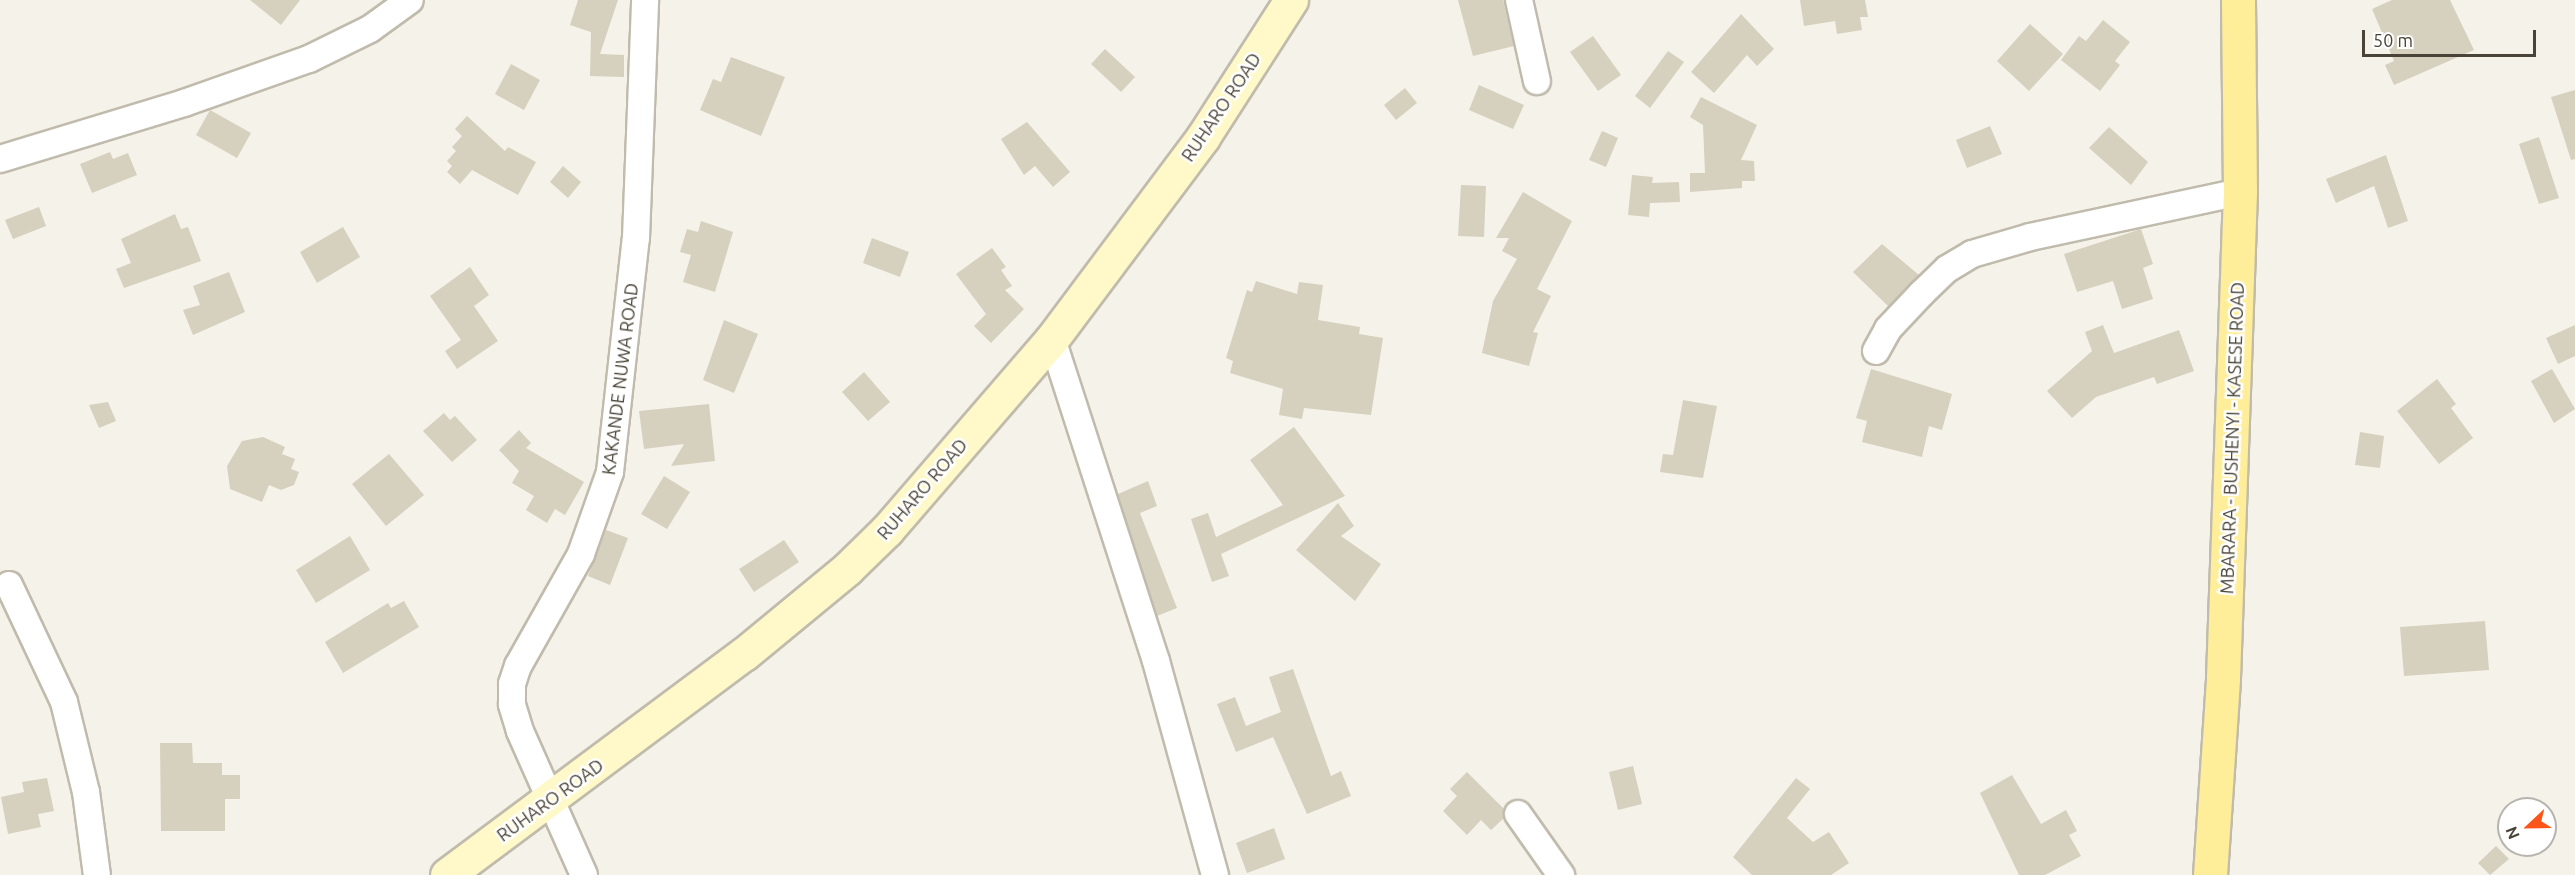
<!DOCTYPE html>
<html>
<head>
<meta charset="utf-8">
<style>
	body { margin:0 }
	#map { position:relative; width:2575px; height:875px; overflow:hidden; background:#f5f2e9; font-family:Ubuntu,sans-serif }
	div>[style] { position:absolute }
	.building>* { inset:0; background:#d6d0be }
	.roads { filter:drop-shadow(2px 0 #c0bbac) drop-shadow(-2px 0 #c0bbac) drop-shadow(0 2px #c0bbac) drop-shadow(0 -2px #c0bbac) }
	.street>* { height:26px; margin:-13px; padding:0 13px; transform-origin:13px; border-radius:13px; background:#fff }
	.secondary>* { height:33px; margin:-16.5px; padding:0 16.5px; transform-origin:16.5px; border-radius:16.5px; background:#fff8c9 }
	.primary>* { height:33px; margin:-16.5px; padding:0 16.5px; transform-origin:16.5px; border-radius:16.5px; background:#feed99 }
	span { translate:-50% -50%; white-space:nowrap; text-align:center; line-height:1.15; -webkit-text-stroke:5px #fff; paint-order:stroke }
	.street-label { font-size:18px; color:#494437 }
	.north { position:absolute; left:2497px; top:797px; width:60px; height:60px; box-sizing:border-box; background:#fff; border:2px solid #b6b4af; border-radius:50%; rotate:248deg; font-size:16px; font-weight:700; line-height:24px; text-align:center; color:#494437 }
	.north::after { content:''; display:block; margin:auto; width:21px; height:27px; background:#fb551a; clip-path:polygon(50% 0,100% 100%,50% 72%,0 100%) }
	.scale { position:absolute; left:2362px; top:30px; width:174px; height:27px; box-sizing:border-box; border:3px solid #494437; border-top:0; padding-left:8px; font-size:18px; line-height:21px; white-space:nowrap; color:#494437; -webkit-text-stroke:4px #fff; paint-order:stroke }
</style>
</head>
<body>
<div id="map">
	<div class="building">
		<i style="clip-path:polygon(250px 0,300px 0,281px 25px)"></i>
		<i style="clip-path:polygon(578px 0,618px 0,600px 54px,624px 55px,624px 77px,590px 76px,591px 32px,570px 25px)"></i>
		<i style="clip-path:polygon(1458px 0,1503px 0,1514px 46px,1473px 56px)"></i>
		<i style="clip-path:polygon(1800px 0,1865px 0,1868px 17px,1860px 17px,1862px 30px,1837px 34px,1835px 21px,1804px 26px)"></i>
		<i style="clip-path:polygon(2392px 0,2450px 0,2474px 50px,2394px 85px,2385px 65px,2394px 61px,2372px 9px)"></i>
		<i style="clip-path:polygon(1741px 14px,1774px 49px,1757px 66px,1747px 55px,1714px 93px,1691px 72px)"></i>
		<i style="clip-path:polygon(2103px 20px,2130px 42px,2115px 61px,2120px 65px,2100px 91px,2061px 60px,2079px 36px,2086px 41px)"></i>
		<i style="clip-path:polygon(2030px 24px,2063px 54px,2029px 91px,1997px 61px)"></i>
		<i style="clip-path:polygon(1593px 36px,1621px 75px,1598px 91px,1570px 52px)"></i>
		<i style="clip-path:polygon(1105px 49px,1135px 77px,1121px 92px,1091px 64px)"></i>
		<i style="clip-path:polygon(1668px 51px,1684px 62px,1650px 108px,1635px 96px)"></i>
		<i style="clip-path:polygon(731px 57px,785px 77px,761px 136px,700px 110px,713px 79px,721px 82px)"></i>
		<i style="clip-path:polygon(511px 64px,540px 80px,524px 110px,495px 94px)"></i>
		<i style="clip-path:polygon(1479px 85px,1524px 105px,1513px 129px,1469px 110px)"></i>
		<i style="clip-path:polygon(1405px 88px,1417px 103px,1396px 120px,1384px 105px)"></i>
		<i style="clip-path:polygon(2575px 90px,2575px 159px,2571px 160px,2551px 97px)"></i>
		<i style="clip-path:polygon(1701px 97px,1757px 125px,1741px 160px,1754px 161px,1755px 181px,1742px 181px,1742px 188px,1690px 192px,1690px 173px,1705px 173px,1703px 125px,1690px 117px)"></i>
		<i style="clip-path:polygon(210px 110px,251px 133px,237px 158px,196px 135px)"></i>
		<i style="clip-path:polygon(467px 116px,505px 151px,508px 147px,536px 162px,518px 195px,472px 170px,460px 184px,447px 172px,452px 166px,447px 161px,456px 151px,452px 147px,462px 136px,455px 129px)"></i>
		<i style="clip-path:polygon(1027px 122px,1070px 172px,1053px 187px,1035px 166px,1024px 175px,1001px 139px)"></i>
		<i style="clip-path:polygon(1990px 126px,2002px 154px,1967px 168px,1956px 140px)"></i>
		<i style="clip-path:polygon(2109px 127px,2148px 162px,2131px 185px,2089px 148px)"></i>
		<i style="clip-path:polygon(1602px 131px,1618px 138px,1606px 167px,1589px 160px)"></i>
		<i style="clip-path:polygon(2539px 137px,2559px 198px,2539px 204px,2519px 144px)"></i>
		<i style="clip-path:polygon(110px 152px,113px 159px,128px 153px,137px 175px,92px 193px,80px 164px)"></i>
		<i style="clip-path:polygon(2386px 155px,2408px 221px,2388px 228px,2374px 186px,2336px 203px,2326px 179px)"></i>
		<i style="clip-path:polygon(563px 166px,581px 182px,568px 198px,550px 182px)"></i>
		<i style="clip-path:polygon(1632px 175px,1653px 177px,1652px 183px,1679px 182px,1680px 202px,1650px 203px,1649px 217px,1628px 215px)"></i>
		<i style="clip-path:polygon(1461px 185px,1486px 186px,1484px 237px,1458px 236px)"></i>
		<i style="clip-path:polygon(1523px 192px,1572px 221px,1537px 289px,1551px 296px,1533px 332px,1538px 333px,1529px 366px,1482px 353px,1493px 301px,1517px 259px,1502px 251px,1509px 238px,1496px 238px)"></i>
		<i style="clip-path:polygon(39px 207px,46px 226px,13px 239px,5px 220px)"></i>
		<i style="clip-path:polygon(175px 214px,181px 229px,188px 227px,201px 261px,124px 288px,116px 269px,131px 263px,121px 239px)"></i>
		<i style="clip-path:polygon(701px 221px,733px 232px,715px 292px,683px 282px,691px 255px,680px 252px,687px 229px,698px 232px)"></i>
		<i style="clip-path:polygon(343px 227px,360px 257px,317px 283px,300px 252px)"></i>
		<i style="clip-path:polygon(2141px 229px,2153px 264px,2143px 268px,2153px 299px,2122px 309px,2113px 281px,2077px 292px,2064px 254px)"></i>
		<i style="clip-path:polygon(872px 238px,909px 252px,900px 277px,863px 263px)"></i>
		<i style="clip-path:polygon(1882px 244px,1919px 275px,1889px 307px,1853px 272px)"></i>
		<i style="clip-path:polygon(992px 248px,1006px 267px,1001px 270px,1012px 286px,1005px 290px,1024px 309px,991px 343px,974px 326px,986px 314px,956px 274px)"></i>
		<i style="clip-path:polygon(470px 267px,489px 295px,474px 306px,498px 341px,457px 369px,445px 351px,461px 340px,430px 296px)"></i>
		<i style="clip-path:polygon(229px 272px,245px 312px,193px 335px,183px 310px,200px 305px,193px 286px)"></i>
		<i style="clip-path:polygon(1256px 281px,1297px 294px,1299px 282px,1323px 285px,1318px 320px,1360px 327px,1359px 334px,1383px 338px,1371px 415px,1304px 408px,1302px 419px,1279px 415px,1283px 389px,1230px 373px,1233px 361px,1226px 358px,1247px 290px,1252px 292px)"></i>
		<i style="clip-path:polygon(724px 320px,758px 334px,734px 393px,703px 380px)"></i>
		<i style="clip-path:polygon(2103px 325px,2114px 353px,2179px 330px,2194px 371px,2157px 384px,2154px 377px,2096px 397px,2072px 418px,2047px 391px,2092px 351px,2085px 332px)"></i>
		<i style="clip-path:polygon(2575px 325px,2575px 356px,2558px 364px,2546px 338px)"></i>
		<i style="clip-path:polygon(1871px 369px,1952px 394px,1942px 430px,1929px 426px,1922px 457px,1862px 442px,1867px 421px,1856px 418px)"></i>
		<i style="clip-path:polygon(2552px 369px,2575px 409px,2554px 423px,2531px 381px)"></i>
		<i style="clip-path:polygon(864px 372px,890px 402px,868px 421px,842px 392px)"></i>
		<i style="clip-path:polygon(2437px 379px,2456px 404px,2451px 408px,2473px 438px,2439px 464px,2397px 411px)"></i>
		<i style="clip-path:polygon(1683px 400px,1717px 406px,1703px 478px,1660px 472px,1663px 454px,1673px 455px)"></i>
		<i style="clip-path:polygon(108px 402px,116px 421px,99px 428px,89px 405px)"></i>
		<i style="clip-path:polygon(709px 404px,715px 461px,671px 466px,684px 444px,644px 449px,639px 411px)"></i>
		<i style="clip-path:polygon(444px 413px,450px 420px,455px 416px,477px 440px,452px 462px,423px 431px)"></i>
		<i style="clip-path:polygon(1294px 427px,1345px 496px,1221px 554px,1229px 576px,1212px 582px,1191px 519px,1208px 513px,1216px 537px,1283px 505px,1250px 460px)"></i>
		<i style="clip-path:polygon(519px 430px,531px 443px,526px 448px,584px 482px,565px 515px,555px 509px,547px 523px,526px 510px,534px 496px,512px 483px,519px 471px,499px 450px)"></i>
		<i style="clip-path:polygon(2360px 432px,2384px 436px,2380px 468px,2355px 465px)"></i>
		<i style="clip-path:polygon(263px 437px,285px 447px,282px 454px,295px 459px,291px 469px,299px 472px,294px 485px,281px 490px,269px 485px,262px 502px,230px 489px,227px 466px,242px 441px)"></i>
		<i style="clip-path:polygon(389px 454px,424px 495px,386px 526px,352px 484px)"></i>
		<i style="clip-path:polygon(664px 476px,690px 492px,667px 529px,641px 514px)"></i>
		<i style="clip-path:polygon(1148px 481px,1157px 506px,1140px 513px,1177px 608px,1157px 616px,1118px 494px)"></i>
		<i style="clip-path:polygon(1338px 503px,1354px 526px,1341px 536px,1381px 564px,1355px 601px,1296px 550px)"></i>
		<i style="clip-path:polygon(606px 530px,628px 538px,610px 585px,588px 576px)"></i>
		<i style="clip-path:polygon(350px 536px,370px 570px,316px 603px,296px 570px)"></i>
		<i style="clip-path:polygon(784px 540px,799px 562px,754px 592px,739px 569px)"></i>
		<i style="clip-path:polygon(404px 601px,419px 627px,343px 673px,325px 642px,388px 603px,391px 608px)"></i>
		<i style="clip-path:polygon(2485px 621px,2489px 670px,2404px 676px,2400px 627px)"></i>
		<i style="clip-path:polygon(1293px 669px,1331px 776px,1341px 771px,1351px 796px,1307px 814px,1273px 737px,1236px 752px,1217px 704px,1235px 697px,1246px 726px,1281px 712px,1269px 677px)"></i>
		<i style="clip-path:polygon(160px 743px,192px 743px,193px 763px,222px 763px,222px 775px,240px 775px,240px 799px,225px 799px,225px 831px,161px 831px)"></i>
		<i style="clip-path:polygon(1633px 766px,1642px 804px,1618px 810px,1609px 772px)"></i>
		<i style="clip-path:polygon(1467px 772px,1504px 809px,1504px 818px,1491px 830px,1481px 820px,1467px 835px,1443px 811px,1457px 796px,1450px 789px)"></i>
		<i style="clip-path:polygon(2012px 775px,2041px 824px,2066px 810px,2077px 831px,2069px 835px,2081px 856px,2045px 875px,2019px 875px,1980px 793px)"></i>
		<i style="clip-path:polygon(47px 778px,54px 811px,38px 814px,41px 827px,8px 834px,1px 797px,24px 792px,22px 782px)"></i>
		<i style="clip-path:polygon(1796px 778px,1810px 789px,1787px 818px,1813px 842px,1829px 832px,1849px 863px,1831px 875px,1752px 875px,1733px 857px)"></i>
		<i style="clip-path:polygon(1274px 828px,1285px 859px,1247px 873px,1236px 843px)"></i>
		<i style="clip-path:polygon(2496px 846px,2509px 859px,2490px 875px,2478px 863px)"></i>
	</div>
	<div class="roads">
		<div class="street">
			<i style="left:1519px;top:0;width:83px;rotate:77.5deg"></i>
			<i style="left:0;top:159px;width:192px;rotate:-16.9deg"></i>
			<i style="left:184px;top:103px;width:133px;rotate:-19.4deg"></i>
			<i style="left:309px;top:59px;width:68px;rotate:-26.2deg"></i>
			<i style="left:370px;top:29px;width:49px;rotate:-35.9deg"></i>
			<i style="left:1052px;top:339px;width:338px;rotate:72.1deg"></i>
			<i style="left:1156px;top:661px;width:222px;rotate:74.6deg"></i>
			<i style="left:1876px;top:351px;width:25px;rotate:-61deg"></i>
			<i style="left:1888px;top:329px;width:48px;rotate:-46.7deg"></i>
			<i style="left:1921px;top:294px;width:36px;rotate:-44deg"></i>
			<i style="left:1947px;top:269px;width:29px;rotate:-31deg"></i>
			<i style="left:1972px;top:254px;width:60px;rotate:-16.3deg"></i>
			<i style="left:2030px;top:237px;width:215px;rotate:-12.1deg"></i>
			<i style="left:9px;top:585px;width:129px;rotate:64.8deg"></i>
			<i style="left:64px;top:702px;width:93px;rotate:76.3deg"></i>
			<i style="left:86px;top:792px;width:84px;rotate:82.5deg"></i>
			<i style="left:1518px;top:814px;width:75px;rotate:54.8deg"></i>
			<i style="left:584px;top:875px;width:158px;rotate:-114deg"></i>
			<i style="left:520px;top:731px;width:28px;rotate:-107deg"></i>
			<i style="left:512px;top:704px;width:20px;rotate:-90deg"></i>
			<i style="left:512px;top:684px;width:19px;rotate:-72deg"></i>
			<i style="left:518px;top:666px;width:129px;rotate:-60.6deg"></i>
			<i style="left:581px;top:554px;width:87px;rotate:-70.5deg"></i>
			<i style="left:610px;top:472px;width:235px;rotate:-83.7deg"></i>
			<i style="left:636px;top:238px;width:238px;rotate:-87.8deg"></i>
		</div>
		<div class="secondary">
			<i style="left:447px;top:875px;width:370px;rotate:-36.7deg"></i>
			<i style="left:744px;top:654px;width:134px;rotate:-39.5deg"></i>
			<i style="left:847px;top:569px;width:56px;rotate:-44.3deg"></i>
			<i style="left:887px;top:530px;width:252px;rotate:-49.2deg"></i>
			<i style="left:1052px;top:339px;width:252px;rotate:-53.2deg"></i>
			<i style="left:1203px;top:137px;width:163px;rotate:-57.3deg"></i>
		</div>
		<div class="primary">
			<i style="left:2210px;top:875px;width:197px;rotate:-86.2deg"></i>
			<i style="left:2223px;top:678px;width:486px;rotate:-88deg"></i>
			<i style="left:2240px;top:192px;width:192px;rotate:-90.6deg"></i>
		</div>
	</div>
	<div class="street-label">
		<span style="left:1221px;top:107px;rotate:-56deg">RUHARO ROAD</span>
		<span style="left:620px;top:379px;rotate:-83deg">KAKANDE NUWA ROAD</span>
		<span style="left:2232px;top:438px;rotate:-88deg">MBARARA - BUSHENYI - KASESE ROAD</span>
		<span style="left:922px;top:489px;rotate:-49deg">RUHARO ROAD</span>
		<span style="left:550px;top:800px;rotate:-36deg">RUHARO ROAD</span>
	</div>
	<div class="north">N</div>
	<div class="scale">50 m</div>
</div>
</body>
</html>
